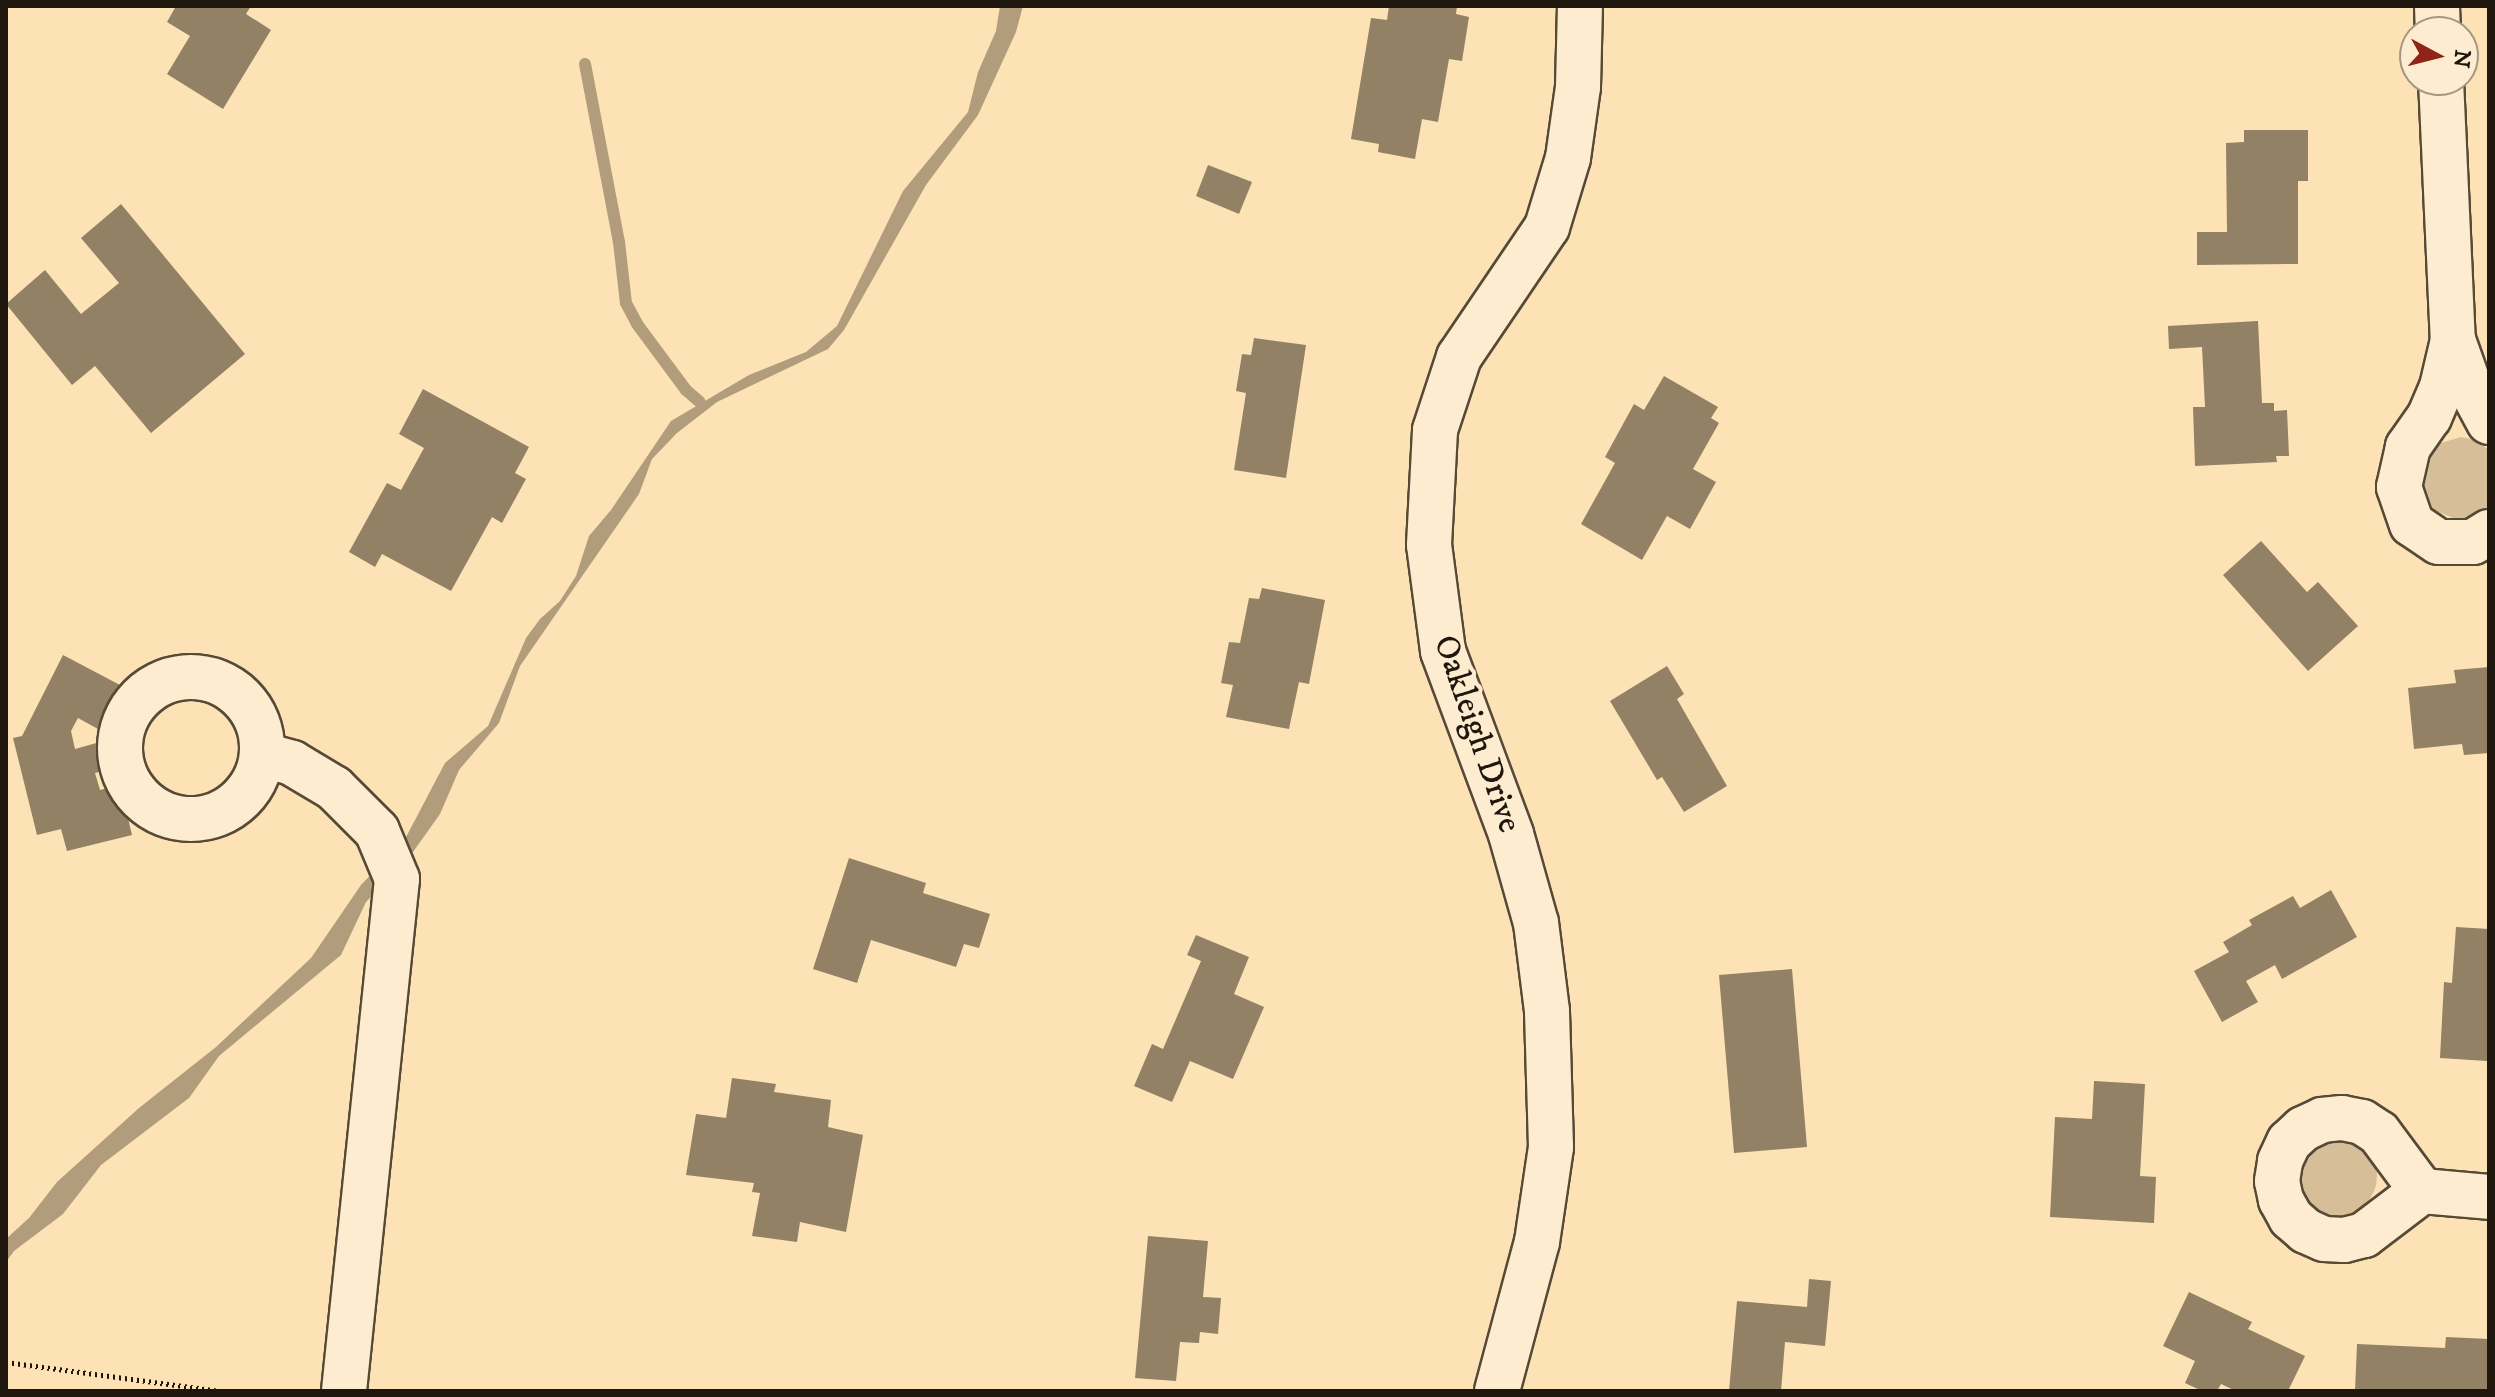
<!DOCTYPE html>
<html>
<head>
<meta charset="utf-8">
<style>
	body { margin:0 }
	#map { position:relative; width:2495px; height:1397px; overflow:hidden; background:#fce2b5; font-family:"IM FELL DW Pica",serif }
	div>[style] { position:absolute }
	.green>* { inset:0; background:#d6bf98 }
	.round { border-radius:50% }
	.water>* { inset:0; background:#b19d7c }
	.stream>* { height:12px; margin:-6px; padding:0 6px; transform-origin:6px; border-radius:6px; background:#b19d7c }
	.building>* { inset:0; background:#928164 }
	.path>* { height:5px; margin-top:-2.5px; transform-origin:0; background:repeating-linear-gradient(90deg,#1f170d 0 2px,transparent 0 6px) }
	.roads { filter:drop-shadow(2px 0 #564a37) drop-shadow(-2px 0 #564a37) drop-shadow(0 2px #564a37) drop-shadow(0 -2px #564a37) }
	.minor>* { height:44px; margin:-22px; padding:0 22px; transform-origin:22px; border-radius:22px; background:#fdeccf }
	.minor>.ring { margin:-22px; padding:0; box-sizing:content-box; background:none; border:44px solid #fdeccf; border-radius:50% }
	span { translate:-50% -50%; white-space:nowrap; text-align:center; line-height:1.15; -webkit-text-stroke:8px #fdeccf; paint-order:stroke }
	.street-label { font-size:34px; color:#1f170d }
	.frame { position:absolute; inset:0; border:8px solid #1f170d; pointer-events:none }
	.north { position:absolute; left:2399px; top:16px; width:80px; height:80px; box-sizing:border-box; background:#fdeccf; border:2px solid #a49781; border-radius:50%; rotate:97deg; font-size:22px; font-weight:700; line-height:32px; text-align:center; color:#1f170d }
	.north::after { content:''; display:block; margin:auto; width:28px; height:36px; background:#8f2418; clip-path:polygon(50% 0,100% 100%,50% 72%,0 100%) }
</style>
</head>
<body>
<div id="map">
	<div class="green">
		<i style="clip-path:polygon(2461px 437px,2475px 440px,2489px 450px,2489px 506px,2473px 518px,2458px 520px,2431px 509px,2422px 497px,2418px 469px,2434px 445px)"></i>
		<i class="round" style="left:2297px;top:1136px;width:80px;height:80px"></i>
	</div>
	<div class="water">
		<i style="clip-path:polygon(1000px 6px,1023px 6px,1016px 32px,978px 115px,926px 185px,844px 330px,828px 349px,717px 402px,677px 433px,652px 459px,639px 494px,520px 666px,499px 723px,459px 770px,440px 814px,413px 852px,366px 902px,341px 955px,219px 1056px,189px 1098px,101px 1165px,63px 1214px,14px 1251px,6px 1262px,6px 1239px,29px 1218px,57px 1182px,139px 1108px,216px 1047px,311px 958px,361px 885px,405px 839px,445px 763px,488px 726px,526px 638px,540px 619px,560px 601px,576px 576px,589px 536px,611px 510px,671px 421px,749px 375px,806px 352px,837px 326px,903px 191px,968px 112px,978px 72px,996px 31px)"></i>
	</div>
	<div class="stream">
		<i style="left:585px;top:64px;width:181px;rotate:79.2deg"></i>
		<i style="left:619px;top:242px;width:61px;rotate:83.5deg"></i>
		<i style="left:626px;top:303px;width:24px;rotate:62deg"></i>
		<i style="left:637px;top:324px;width:82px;rotate:53.4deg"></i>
		<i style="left:686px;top:390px;width:18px;rotate:41deg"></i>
	</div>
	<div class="building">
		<i style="clip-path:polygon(176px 6px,251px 6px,246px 14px,271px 30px,223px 109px,167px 74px,190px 36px,167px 22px)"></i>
		<i style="clip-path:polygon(1389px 6px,1457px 6px,1456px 14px,1469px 17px,1462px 61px,1449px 59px,1438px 122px,1422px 119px,1415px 159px,1378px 152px,1379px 144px,1351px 139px,1371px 18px,1387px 20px)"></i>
		<i style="clip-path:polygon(2244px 130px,2308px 130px,2308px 181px,2298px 181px,2298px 264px,2197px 265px,2197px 232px,2227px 232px,2226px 143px,2244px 142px)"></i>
		<i style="clip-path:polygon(1208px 165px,1252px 182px,1239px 214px,1196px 196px)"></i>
		<i style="clip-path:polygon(121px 204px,245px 354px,151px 433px,95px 366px,72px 385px,6px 304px,45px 270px,81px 314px,119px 283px,81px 238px)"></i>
		<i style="clip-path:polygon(2258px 321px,2262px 403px,2274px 403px,2274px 411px,2287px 410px,2289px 456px,2276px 456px,2277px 462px,2195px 466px,2193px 407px,2205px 407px,2202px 347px,2169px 349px,2168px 326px)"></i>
		<i style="clip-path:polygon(1254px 338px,1306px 345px,1286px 478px,1234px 470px,1246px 393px,1236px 391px,1242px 354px,1251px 355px)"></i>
		<i style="clip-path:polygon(1664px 376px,1718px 407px,1711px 418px,1719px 423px,1693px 469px,1716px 482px,1690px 529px,1667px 516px,1642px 560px,1581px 524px,1615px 463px,1605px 457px,1634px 404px,1644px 410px)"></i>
		<i style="clip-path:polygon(423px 389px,529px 447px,515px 473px,526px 479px,502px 523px,492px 517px,451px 591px,382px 554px,375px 567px,349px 552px,387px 483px,401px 490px,424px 448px,399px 434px)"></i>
		<i style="clip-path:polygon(2261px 541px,2307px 592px,2318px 582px,2358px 626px,2308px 671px,2223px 575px)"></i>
		<i style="clip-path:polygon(1262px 588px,1325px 600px,1309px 684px,1299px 682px,1289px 729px,1226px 717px,1233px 685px,1221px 683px,1229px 642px,1240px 643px,1249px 598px,1259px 599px)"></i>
		<i style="clip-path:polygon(63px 655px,120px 685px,98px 729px,78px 718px,71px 731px,75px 749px,100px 742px,107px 770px,95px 773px,100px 790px,120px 785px,132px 835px,67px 851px,61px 829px,37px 835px,13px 738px,22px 736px)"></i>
		<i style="clip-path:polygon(1667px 666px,1684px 694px,1677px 699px,1727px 786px,1684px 812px,1662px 777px,1657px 780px,1610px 701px)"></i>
		<i style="clip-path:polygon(2489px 667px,2489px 753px,2464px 755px,2462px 744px,2414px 749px,2408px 688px,2456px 683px,2454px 670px)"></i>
		<i style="clip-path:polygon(849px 858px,926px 883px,923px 893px,990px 914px,979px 948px,964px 944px,956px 967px,871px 940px,857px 983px,813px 969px)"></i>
		<i style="clip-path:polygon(2331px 890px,2357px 937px,2282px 979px,2275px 965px,2246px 981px,2258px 1002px,2222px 1022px,2194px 971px,2229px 952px,2223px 942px,2252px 925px,2249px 920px,2293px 896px,2300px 908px)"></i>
		<i style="clip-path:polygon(2456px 927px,2489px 929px,2487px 1061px,2440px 1058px,2444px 982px,2452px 983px)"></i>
		<i style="clip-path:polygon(1196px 935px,1249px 957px,1234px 994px,1264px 1007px,1233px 1079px,1190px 1061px,1172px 1102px,1134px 1086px,1152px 1044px,1163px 1049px,1201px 961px,1187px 955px)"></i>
		<i style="clip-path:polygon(1792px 969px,1807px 1147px,1734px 1153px,1719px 975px)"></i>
		<i style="clip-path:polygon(732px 1078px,776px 1084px,774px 1092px,831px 1100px,828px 1127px,863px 1135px,846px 1232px,800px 1222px,797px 1242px,752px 1236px,760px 1193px,752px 1192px,754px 1183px,686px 1175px,696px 1114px,726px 1118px)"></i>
		<i style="clip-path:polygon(2094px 1081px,2145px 1084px,2140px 1176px,2156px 1177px,2154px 1223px,2050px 1217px,2055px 1117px,2092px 1119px)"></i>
		<i style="clip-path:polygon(1148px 1236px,1208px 1241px,1203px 1297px,1221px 1298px,1218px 1334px,1200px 1332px,1199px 1343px,1180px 1342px,1176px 1381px,1135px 1378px)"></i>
		<i style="clip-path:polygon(1809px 1279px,1831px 1281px,1825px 1346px,1785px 1342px,1781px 1391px,1729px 1391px,1737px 1301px,1807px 1307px)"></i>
		<i style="clip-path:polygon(2189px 1292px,2252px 1322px,2248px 1329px,2305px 1356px,2288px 1391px,2236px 1391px,2221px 1384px,2217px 1391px,2202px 1391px,2185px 1383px,2195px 1361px,2163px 1346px)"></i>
		<i style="clip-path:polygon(2446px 1337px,2489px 1339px,2489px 1391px,2355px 1391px,2357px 1344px,2445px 1348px)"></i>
	</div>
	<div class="path">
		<i style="left:6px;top:1362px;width:216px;rotate:7.7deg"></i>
	</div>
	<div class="roads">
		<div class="minor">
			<i style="left:2437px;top:6px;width:26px;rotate:88deg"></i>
			<i style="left:2441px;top:80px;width:260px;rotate:87.4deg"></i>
			<i style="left:2453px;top:340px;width:48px;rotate:103.2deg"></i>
			<i style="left:2442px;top:387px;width:33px;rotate:113deg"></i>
			<i style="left:2429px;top:417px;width:37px;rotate:125deg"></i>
			<i style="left:2408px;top:447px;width:41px;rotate:102.7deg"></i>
			<i style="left:2399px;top:487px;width:39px;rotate:71deg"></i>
			<i style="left:2412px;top:524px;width:32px;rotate:34deg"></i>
			<i style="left:2439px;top:542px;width:34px"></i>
			<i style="left:2473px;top:542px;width:19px;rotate:-32deg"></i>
			<i style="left:2453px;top:340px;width:48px;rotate:70.4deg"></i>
			<i style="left:2469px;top:385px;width:42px;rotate:61.6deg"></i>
			<i class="ring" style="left:120px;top:677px;width:98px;height:98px"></i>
			<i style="left:263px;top:755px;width:30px;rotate:15deg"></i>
			<i style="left:292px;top:763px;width:49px;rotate:30.8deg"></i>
			<i style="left:334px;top:788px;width:61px;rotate:45deg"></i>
			<i style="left:377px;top:831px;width:52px;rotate:67.4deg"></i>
			<i style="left:397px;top:879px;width:515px;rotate:95.91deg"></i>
			<i style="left:2342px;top:1118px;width:20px;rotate:11deg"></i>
			<i style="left:2362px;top:1122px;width:20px;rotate:33deg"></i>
			<i style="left:2379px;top:1133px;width:72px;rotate:53.4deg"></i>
			<i style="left:2422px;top:1191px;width:73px;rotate:142.8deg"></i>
			<i style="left:2364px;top:1235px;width:21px;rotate:166deg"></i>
			<i style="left:2344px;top:1240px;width:20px;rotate:-177deg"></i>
			<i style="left:2324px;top:1239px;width:20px;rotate:-156deg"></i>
			<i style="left:2306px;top:1231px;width:20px;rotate:-139deg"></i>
			<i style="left:2291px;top:1218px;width:21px;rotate:-119deg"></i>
			<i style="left:2281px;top:1200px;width:19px;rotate:-102deg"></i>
			<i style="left:2277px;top:1181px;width:20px;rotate:-81deg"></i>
			<i style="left:2280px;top:1161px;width:21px;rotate:-65deg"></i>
			<i style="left:2289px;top:1142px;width:19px;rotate:-43deg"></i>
			<i style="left:2303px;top:1129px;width:21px;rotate:-25deg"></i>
			<i style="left:2322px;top:1120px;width:20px;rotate:-6deg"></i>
			<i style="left:2422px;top:1191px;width:67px;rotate:5.1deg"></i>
			<i style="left:1497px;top:1391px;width:154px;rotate:-75deg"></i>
			<i style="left:1537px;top:1242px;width:96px;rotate:-81.6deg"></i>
			<i style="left:1551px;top:1147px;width:136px;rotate:-91.7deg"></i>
			<i style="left:1547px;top:1011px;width:89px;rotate:-97.1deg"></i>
			<i style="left:1536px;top:923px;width:92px;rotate:-105.7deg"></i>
			<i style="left:1511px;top:834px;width:195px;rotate:-110.4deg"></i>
			<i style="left:1443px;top:651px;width:107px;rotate:-97.5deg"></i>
			<i style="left:1429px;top:545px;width:115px;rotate:-87deg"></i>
			<i style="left:1435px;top:430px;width:77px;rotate:-71.8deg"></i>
			<i style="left:1459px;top:357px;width:157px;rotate:-55.9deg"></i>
			<i style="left:1547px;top:227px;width:72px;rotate:-73.1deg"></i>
			<i style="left:1568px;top:158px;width:72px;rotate:-82deg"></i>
			<i style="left:1578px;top:87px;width:81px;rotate:-88.6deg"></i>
		</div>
	</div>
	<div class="street-label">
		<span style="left:1477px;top:734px;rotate:71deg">Oakleigh Drive</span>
	</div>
	<div class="frame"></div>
	<div class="north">N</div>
</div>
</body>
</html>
